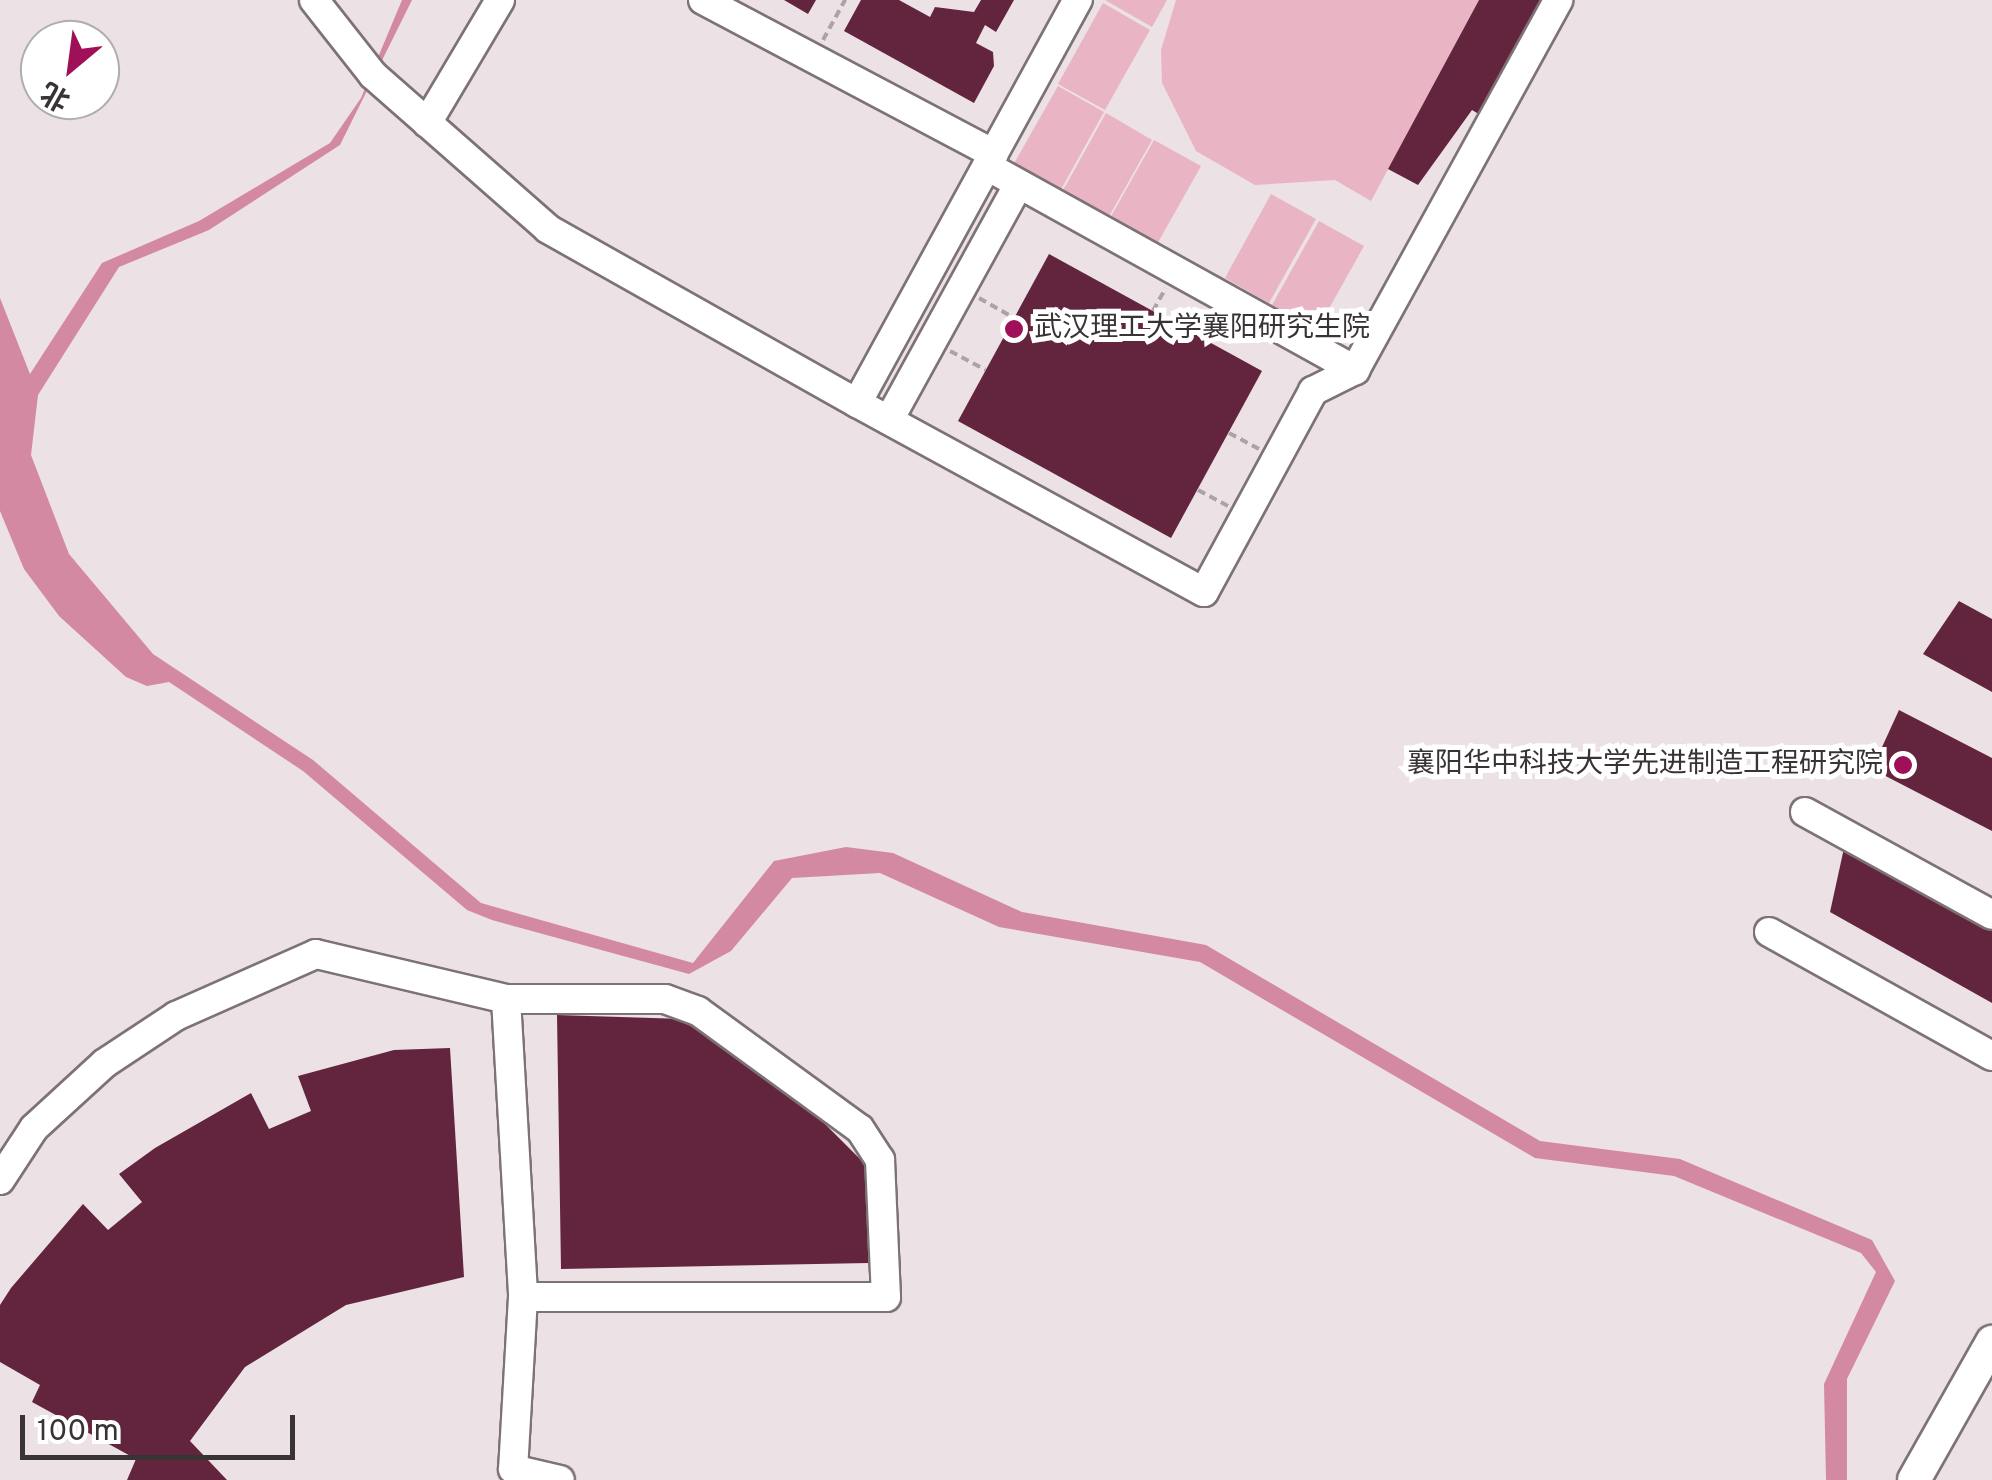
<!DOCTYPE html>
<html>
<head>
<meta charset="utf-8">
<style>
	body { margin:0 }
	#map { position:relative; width:1992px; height:1480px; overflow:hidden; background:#ece1e4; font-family:Overpass,"Noto Sans SC",sans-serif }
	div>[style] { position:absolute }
	.green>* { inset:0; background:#e9b4c4 }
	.water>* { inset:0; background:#d489a2 }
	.building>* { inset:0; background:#63243d }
	.path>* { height:4px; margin-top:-2px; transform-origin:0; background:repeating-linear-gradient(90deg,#aca3a5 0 8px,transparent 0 13px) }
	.roads { filter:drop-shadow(2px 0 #7d7275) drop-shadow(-2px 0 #7d7275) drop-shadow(0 2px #7d7275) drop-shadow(0 -2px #7d7275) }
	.minor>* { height:28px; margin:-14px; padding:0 14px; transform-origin:14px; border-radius:14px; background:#fff }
	.major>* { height:32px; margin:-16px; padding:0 16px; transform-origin:16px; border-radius:16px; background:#fff }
	.dots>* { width:28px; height:28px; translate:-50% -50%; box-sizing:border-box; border:5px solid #fff; border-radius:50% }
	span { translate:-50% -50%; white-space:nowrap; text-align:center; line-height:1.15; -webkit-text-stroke:10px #fff; paint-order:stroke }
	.poi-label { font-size:28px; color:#383335 }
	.left { translate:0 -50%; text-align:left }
	.right { translate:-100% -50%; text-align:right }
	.north { position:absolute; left:20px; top:20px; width:100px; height:100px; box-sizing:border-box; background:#fff; border:2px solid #afadae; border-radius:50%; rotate:209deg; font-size:28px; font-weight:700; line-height:40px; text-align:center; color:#383335 }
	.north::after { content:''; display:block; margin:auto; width:35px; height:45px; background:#a01059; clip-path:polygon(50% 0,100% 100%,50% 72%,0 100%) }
	.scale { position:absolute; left:20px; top:1415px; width:275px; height:45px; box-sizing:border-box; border:5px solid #383335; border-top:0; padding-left:12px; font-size:30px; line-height:35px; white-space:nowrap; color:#383335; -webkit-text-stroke:8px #fff; paint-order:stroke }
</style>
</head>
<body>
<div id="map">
	<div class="green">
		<i style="clip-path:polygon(1105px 0,1167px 0,1152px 27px)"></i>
		<i style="clip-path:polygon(1176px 0,1479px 0,1371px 201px,1335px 180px,1255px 185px,1196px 151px,1162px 83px,1161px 50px)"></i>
		<i style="clip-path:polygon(1103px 3px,1150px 30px,1105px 110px,1058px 84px)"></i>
		<i style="clip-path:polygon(1058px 86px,1104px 112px,1059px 193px,1012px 167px)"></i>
		<i style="clip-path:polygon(1106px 113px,1152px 140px,1107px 220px,1061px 194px)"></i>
		<i style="clip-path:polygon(1154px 140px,1201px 166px,1156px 246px,1109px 220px)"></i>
		<i style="clip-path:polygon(1271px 194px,1316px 219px,1269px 303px,1225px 278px)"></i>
		<i style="clip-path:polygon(1319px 221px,1364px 246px,1317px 330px,1272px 305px)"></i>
	</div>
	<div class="water">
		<i style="clip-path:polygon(402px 0,412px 0,340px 145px,209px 230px,119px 267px,38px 395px,31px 455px,69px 554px,153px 654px,313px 760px,481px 903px,693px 963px,774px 861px,846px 847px,893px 853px,1022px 912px,1206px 945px,1540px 1141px,1680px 1159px,1872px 1240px,1895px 1281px,1847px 1379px,1847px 1480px,1826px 1480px,1824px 1384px,1876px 1272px,1861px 1253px,1674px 1176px,1535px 1158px,1200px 962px,999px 927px,880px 873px,792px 878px,731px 951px,689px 974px,492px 920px,467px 910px,303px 771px,169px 682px,147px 686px,126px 677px,59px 616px,24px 569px,0 511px,0 298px,30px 374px,102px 263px,199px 221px,330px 143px,361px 98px)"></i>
	</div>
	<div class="building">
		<i style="clip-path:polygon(784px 0,816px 0,808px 14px)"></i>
		<i style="clip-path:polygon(861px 0,899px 0,930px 17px,935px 7px,974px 12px,981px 0,1014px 0,996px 32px,985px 25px,976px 43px,993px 52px,994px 66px,974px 103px,844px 31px)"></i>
		<i style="clip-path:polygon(1479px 0,1546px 0,1482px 116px,1472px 110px,1418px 185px,1388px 169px)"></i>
		<i style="clip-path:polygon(1049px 254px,1262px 371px,1171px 538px,958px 421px)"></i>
		<i style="clip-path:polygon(1959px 601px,1992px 619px,1992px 692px,1923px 654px)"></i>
		<i style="clip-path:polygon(1899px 710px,1992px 758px,1992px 831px,1872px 769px)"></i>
		<i style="clip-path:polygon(1844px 848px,1992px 926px,1992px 1003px,1830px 912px)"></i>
		<i style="clip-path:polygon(557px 1015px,684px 1019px,788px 1087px,865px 1164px,869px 1263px,561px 1269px)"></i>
		<i style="clip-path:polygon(450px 1048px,464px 1277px,346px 1305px,245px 1367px,190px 1441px,227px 1480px,127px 1480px,136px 1459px,32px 1402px,40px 1385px,0 1362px,0 1305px,11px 1288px,83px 1204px,108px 1230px,142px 1202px,119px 1174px,155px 1148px,251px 1093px,269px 1129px,311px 1111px,298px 1076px,394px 1050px)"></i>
	</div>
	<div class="path">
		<i style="left:823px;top:40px;width:46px;rotate:-61.2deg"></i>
		<i style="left:979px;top:298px;width:40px;rotate:29.7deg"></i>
		<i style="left:1153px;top:311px;width:26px;rotate:-61deg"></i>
		<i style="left:950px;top:351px;width:40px;rotate:28deg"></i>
		<i style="left:1229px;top:433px;width:34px;rotate:28deg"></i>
		<i style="left:1198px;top:490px;width:34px;rotate:28deg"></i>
	</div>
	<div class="roads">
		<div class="minor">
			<i style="left:314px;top:0;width:95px;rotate:51.8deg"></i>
			<i style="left:373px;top:75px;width:233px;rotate:41.3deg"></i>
			<i style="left:548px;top:229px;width:355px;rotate:29.4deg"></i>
			<i style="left:857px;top:403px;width:460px;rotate:-61.3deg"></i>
			<i style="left:703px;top:0;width:329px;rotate:27.9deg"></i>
			<i style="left:427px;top:123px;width:143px;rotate:-59.3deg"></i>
			<i style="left:987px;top:166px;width:421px;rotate:29deg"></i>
			<i style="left:1355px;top:370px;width:422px;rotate:-61.2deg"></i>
			<i style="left:857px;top:403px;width:395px;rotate:28.6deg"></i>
			<i style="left:1204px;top:592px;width:229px;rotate:-61.5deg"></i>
			<i style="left:1313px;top:391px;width:47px;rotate:-26.6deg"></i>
			<i style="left:889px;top:420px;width:269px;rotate:-61.2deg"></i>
			<i style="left:1805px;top:812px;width:213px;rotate:28.8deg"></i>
			<i style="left:1769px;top:932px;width:255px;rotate:29.1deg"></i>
			<i style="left:506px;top:999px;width:298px;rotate:86.7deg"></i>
			<i style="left:523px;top:1297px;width:172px;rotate:93.3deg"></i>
			<i style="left:513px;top:1469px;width:48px;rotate:13.2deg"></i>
			<i style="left:0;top:1180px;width:62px;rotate:-56.8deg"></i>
			<i style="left:34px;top:1128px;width:96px;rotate:-42.5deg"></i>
			<i style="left:105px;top:1063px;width:85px;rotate:-33.5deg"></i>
			<i style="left:176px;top:1016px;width:153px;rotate:-23.9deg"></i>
			<i style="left:316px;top:954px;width:195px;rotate:13.3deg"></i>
			<i style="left:506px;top:999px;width:159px"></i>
			<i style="left:665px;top:999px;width:35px;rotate:20deg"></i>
			<i style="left:698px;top:1011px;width:200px;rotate:36.1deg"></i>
			<i style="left:860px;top:1129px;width:37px;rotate:57deg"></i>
			<i style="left:880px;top:1160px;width:137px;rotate:87.5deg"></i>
			<i style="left:886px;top:1297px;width:363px;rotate:180deg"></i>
		</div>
		<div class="major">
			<i style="left:1914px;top:1480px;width:159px;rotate:-60.5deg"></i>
		</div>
	</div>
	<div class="dots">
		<i style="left:1014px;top:329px;background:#a01059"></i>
		<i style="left:1903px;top:765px;background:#a01059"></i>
	</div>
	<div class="poi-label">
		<span class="left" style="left:1034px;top:329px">武汉理工大学襄阳研究生院</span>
		<span class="right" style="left:1883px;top:765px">襄阳华中科技大学先进制造工程研究院</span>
	</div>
	<div class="north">北</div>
	<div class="scale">100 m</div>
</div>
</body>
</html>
